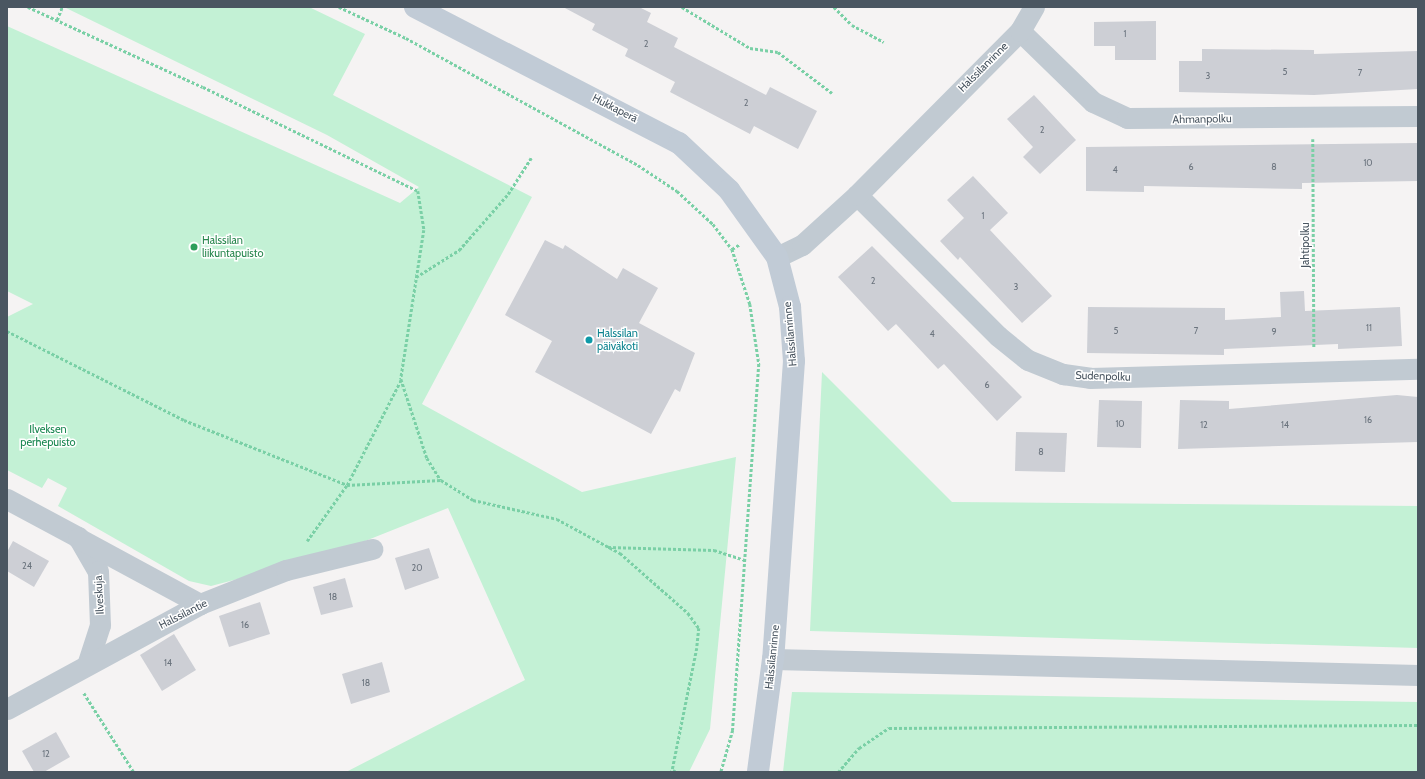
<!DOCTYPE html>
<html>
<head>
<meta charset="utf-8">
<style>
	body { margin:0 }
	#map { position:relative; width:1425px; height:779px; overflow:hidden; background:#f5f3f3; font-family:Cabin,sans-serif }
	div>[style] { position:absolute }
	.green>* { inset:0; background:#c3f1d5 }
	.building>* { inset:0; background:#cdcfd5 }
	.path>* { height:2.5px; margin-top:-1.25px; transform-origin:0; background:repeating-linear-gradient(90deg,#7ad0a6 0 3px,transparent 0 5px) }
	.street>* { height:21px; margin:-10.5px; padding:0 10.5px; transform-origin:10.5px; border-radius:10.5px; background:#c1cad2 }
	.secondary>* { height:22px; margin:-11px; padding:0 11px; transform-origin:11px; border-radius:11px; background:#c1cbd6 }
	.dots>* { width:11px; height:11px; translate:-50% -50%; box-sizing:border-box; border:2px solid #fff; border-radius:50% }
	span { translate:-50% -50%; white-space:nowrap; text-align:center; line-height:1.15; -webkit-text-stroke:3px #fff; paint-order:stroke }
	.number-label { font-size:9px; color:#6b747e }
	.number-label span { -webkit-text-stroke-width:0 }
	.street-label { font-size:11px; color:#4a5661 }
	.leisure-label { font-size:11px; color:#27864d }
	.left { translate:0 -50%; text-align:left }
	.culture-label { font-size:11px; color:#0d838f }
	.park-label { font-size:11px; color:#17864f }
	.frame { position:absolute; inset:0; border:8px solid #4a5661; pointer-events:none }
</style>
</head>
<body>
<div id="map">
	<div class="green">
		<i style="clip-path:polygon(64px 7px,309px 7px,365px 34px,333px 95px,532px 197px,422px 404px,582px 492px,736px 457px,710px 729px,689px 772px,346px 772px,525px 680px,448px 508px,330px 555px,211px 586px,189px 581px,58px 506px,67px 488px,48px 478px,42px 488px,7px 470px,7px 317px,33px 304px,7px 291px,7px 26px,400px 203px,419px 187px,327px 135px)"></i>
		<i style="clip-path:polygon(822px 372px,952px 502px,1418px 506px,1418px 648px,810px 631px)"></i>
		<i style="clip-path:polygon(792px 692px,1418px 702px,1418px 772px,783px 772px)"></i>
	</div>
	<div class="building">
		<i style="clip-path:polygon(563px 7px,639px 7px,651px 13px,647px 22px,678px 38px,674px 47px,766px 95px,770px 87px,817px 111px,798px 149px,754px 126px,750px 134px,670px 92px,675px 82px,625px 56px,628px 49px,592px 30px,595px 24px)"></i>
		<i style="clip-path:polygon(1156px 21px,1156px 60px,1115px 60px,1115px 46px,1094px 46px,1094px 22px)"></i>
		<i style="clip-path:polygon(1202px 49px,1314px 50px,1314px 54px,1418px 51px,1418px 89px,1314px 95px,1179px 92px,1179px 61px,1202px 61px)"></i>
		<i style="clip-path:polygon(1034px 95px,1076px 140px,1040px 174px,1023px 157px,1033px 147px,1007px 119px)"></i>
		<i style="clip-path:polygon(1418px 143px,1418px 181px,1302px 183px,1302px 189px,1144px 186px,1144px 192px,1086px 191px,1086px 147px)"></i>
		<i style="clip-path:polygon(973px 176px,1008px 213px,990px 230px,1052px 296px,1022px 323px,960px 257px,958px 260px,940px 241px,964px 218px,947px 200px)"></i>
		<i style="clip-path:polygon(545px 240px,563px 249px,565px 245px,617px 279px,623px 268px,658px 288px,639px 323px,695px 353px,680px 392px,675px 389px,651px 434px,535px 372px,552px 341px,505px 315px)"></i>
		<i style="clip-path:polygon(872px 246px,1022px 397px,997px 421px,944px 364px,938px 369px,896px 324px,888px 331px,838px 277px)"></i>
		<i style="clip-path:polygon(1304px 291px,1305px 311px,1400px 307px,1402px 346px,1338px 349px,1338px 344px,1224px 349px,1224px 355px,1087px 353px,1088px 307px,1225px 308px,1225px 320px,1281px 317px,1280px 292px)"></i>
		<i style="clip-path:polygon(1397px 395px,1418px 397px,1418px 442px,1178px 449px,1180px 400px,1229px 401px,1229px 409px)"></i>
		<i style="clip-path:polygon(1099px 400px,1142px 401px,1141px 448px,1097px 447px)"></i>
		<i style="clip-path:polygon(1016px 432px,1067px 433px,1065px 472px,1015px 471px)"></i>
		<i style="clip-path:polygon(13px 541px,49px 561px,34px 587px,7px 571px,7px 552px)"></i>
		<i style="clip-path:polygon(429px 548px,439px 578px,405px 590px,395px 558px)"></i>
		<i style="clip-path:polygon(345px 578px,353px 607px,321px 615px,313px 587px)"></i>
		<i style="clip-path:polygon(260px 602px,270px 634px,229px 647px,219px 616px)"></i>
		<i style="clip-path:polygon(174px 634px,196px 670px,162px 691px,140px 655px)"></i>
		<i style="clip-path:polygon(382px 662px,390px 692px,351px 704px,342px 674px)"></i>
		<i style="clip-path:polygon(56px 732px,70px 757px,44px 772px,34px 772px,22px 751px)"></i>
	</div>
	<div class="path">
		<i style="left:28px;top:7px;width:192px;rotate:24.6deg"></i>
		<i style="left:203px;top:87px;width:239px;rotate:25.8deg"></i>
		<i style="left:418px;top:191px;width:39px;rotate:81deg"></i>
		<i style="left:424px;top:230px;width:151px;rotate:98.8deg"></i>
		<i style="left:401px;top:379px;width:83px;rotate:71.8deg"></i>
		<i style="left:427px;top:458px;width:26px;rotate:58deg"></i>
		<i style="left:441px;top:480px;width:38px;rotate:32deg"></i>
		<i style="left:473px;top:500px;width:86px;rotate:12.7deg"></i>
		<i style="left:557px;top:519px;width:72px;rotate:28.4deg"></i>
		<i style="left:620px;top:553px;width:91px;rotate:41.4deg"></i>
		<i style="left:688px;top:613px;width:19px;rotate:54deg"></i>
		<i style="left:699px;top:628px;width:20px;rotate:96deg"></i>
		<i style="left:697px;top:648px;width:126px;rotate:101.4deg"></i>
		<i style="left:339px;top:7px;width:74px;rotate:24.8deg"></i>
		<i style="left:406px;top:38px;width:264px;rotate:28.7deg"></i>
		<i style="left:638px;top:165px;width:47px;rotate:33.7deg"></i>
		<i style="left:677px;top:191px;width:49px;rotate:42.5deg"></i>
		<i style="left:713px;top:224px;width:31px;rotate:53deg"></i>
		<i style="left:732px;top:249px;width:58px;rotate:71.9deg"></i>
		<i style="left:750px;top:304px;width:61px;rotate:81.5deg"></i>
		<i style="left:759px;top:364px;width:367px;rotate:94.1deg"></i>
		<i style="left:733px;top:730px;width:44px;rotate:105.9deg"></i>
		<i style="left:682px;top:7px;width:79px;rotate:31.1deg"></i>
		<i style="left:750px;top:48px;width:28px;rotate:8deg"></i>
		<i style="left:778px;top:52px;width:68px;rotate:37.2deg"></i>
		<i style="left:834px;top:7px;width:25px;rotate:45deg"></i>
		<i style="left:852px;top:25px;width:36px;rotate:28deg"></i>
		<i style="left:57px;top:20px;width:14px;rotate:-69deg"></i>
		<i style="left:1313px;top:139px;width:209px;rotate:89.7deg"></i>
		<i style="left:732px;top:249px;width:9px;rotate:-32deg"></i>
		<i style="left:416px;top:277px;width:51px;rotate:-32.1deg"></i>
		<i style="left:459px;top:250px;width:74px;rotate:-48.8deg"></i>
		<i style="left:508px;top:194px;width:43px;rotate:-57.4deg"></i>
		<i style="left:7px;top:331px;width:198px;rotate:26.7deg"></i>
		<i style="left:184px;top:420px;width:175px;rotate:21.7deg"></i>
		<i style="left:347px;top:485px;width:94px;rotate:-3deg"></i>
		<i style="left:307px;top:541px;width:69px;rotate:-54.5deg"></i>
		<i style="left:347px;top:485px;width:118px;rotate:-62.8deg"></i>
		<i style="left:608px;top:547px;width:106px;rotate:1.6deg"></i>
		<i style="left:714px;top:550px;width:33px;rotate:18deg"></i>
		<i style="left:84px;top:693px;width:93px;rotate:57.7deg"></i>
		<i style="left:673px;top:770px;width:4px;rotate:27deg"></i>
		<i style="left:838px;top:772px;width:32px;rotate:-49deg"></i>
		<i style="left:859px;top:748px;width:36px;rotate:-34deg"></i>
		<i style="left:889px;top:728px;width:529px;rotate:-0.32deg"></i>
	</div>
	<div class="street">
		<i style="left:1020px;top:31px;width:102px;rotate:44.2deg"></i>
		<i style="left:1093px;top:102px;width:38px;rotate:25deg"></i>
		<i style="left:1127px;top:118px;width:291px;rotate:-0.4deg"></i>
		<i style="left:857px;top:195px;width:199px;rotate:45deg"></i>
		<i style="left:998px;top:336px;width:38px;rotate:39deg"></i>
		<i style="left:1028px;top:360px;width:38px;rotate:22deg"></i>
		<i style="left:1063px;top:374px;width:27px;rotate:8deg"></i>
		<i style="left:1090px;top:378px;width:328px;rotate:-1.6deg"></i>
		<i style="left:777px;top:257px;width:28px;rotate:-26deg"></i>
		<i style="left:802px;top:245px;width:74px;rotate:-42.3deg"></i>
		<i style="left:857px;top:195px;width:231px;rotate:-45.2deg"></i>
		<i style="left:1020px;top:31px;width:28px;rotate:-60deg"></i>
		<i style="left:7px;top:499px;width:81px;rotate:28.2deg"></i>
		<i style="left:78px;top:537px;width:39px;rotate:60deg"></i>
		<i style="left:98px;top:571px;width:54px;rotate:87.9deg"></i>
		<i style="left:100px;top:625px;width:42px;rotate:108deg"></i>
		<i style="left:78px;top:538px;width:139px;rotate:28.4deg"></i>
		<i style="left:773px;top:659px;width:645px;rotate:1.42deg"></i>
		<i style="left:7px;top:709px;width:220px;rotate:-28.5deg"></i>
		<i style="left:200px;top:604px;width:92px;rotate:-21.6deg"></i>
		<i style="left:286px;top:570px;width:89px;rotate:-13.7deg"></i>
	</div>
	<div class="secondary">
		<i style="left:415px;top:7px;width:297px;rotate:27.3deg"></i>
		<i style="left:679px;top:143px;width:69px;rotate:43.2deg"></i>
		<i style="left:729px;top:190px;width:82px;rotate:54.4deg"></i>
		<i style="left:777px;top:257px;width:52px;rotate:75.4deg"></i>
		<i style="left:790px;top:307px;width:54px;rotate:85.8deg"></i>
		<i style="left:794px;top:361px;width:299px;rotate:94deg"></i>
		<i style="left:773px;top:659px;width:114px;rotate:97.6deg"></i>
	</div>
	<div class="dots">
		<i style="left:194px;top:247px;background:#2e9e5b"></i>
		<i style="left:589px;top:340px;background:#0f9aa8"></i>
	</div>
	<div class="number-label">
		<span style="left:1125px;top:34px">1</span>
		<span style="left:646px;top:44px">2</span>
		<span style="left:1285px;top:72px">5</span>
		<span style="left:1360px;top:73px">7</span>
		<span style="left:1208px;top:76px">3</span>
		<span style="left:746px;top:103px">2</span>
		<span style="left:1042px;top:130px">2</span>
		<span style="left:1368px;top:163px">10</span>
		<span style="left:1191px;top:167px">6</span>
		<span style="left:1274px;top:167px">8</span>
		<span style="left:1115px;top:170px">4</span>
		<span style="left:983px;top:216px">1</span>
		<span style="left:873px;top:281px">2</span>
		<span style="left:1016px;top:287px">3</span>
		<span style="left:1369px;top:328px">11</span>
		<span style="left:1116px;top:331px">5</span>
		<span style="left:1196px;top:331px">7</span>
		<span style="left:1274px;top:332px">9</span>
		<span style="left:932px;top:334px">4</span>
		<span style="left:987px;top:385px">6</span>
		<span style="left:1368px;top:420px">16</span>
		<span style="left:1120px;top:424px">10</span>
		<span style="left:1204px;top:425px">12</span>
		<span style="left:1285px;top:425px">14</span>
		<span style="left:1041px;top:452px">8</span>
		<span style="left:27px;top:566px">24</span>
		<span style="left:417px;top:568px">20</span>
		<span style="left:333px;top:597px">18</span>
		<span style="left:245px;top:625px">16</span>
		<span style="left:168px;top:663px">14</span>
		<span style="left:366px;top:683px">18</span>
		<span style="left:46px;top:754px">12</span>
	</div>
	<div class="street-label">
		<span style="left:983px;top:67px;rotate:-45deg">Halssilanrinne</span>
		<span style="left:615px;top:108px;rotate:27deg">Hukkaperä</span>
		<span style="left:1202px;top:119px;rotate:-1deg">Ahmanpolku</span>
		<span style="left:1305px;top:245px;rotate:-90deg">Jahtipolku</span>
		<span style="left:790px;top:334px;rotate:-95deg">Halssilanrinne</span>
		<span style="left:1103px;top:376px;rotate:2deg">Sudenpolku</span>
		<span style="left:99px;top:595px;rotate:-93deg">Ilveskuja</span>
		<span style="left:183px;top:614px;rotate:-27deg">Halssilantie</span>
		<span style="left:772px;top:657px;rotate:-84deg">Halssilanrinne</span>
	</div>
	<div class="leisure-label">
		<span class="left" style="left:202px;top:247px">Halssilan<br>liikuntapuisto</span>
	</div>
	<div class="culture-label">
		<span class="left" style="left:597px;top:340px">Halssilan<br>päiväkoti</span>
	</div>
	<div class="park-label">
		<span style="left:48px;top:436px">Ilveksen<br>perhepuisto</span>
	</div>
	<div class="frame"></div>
</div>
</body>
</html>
